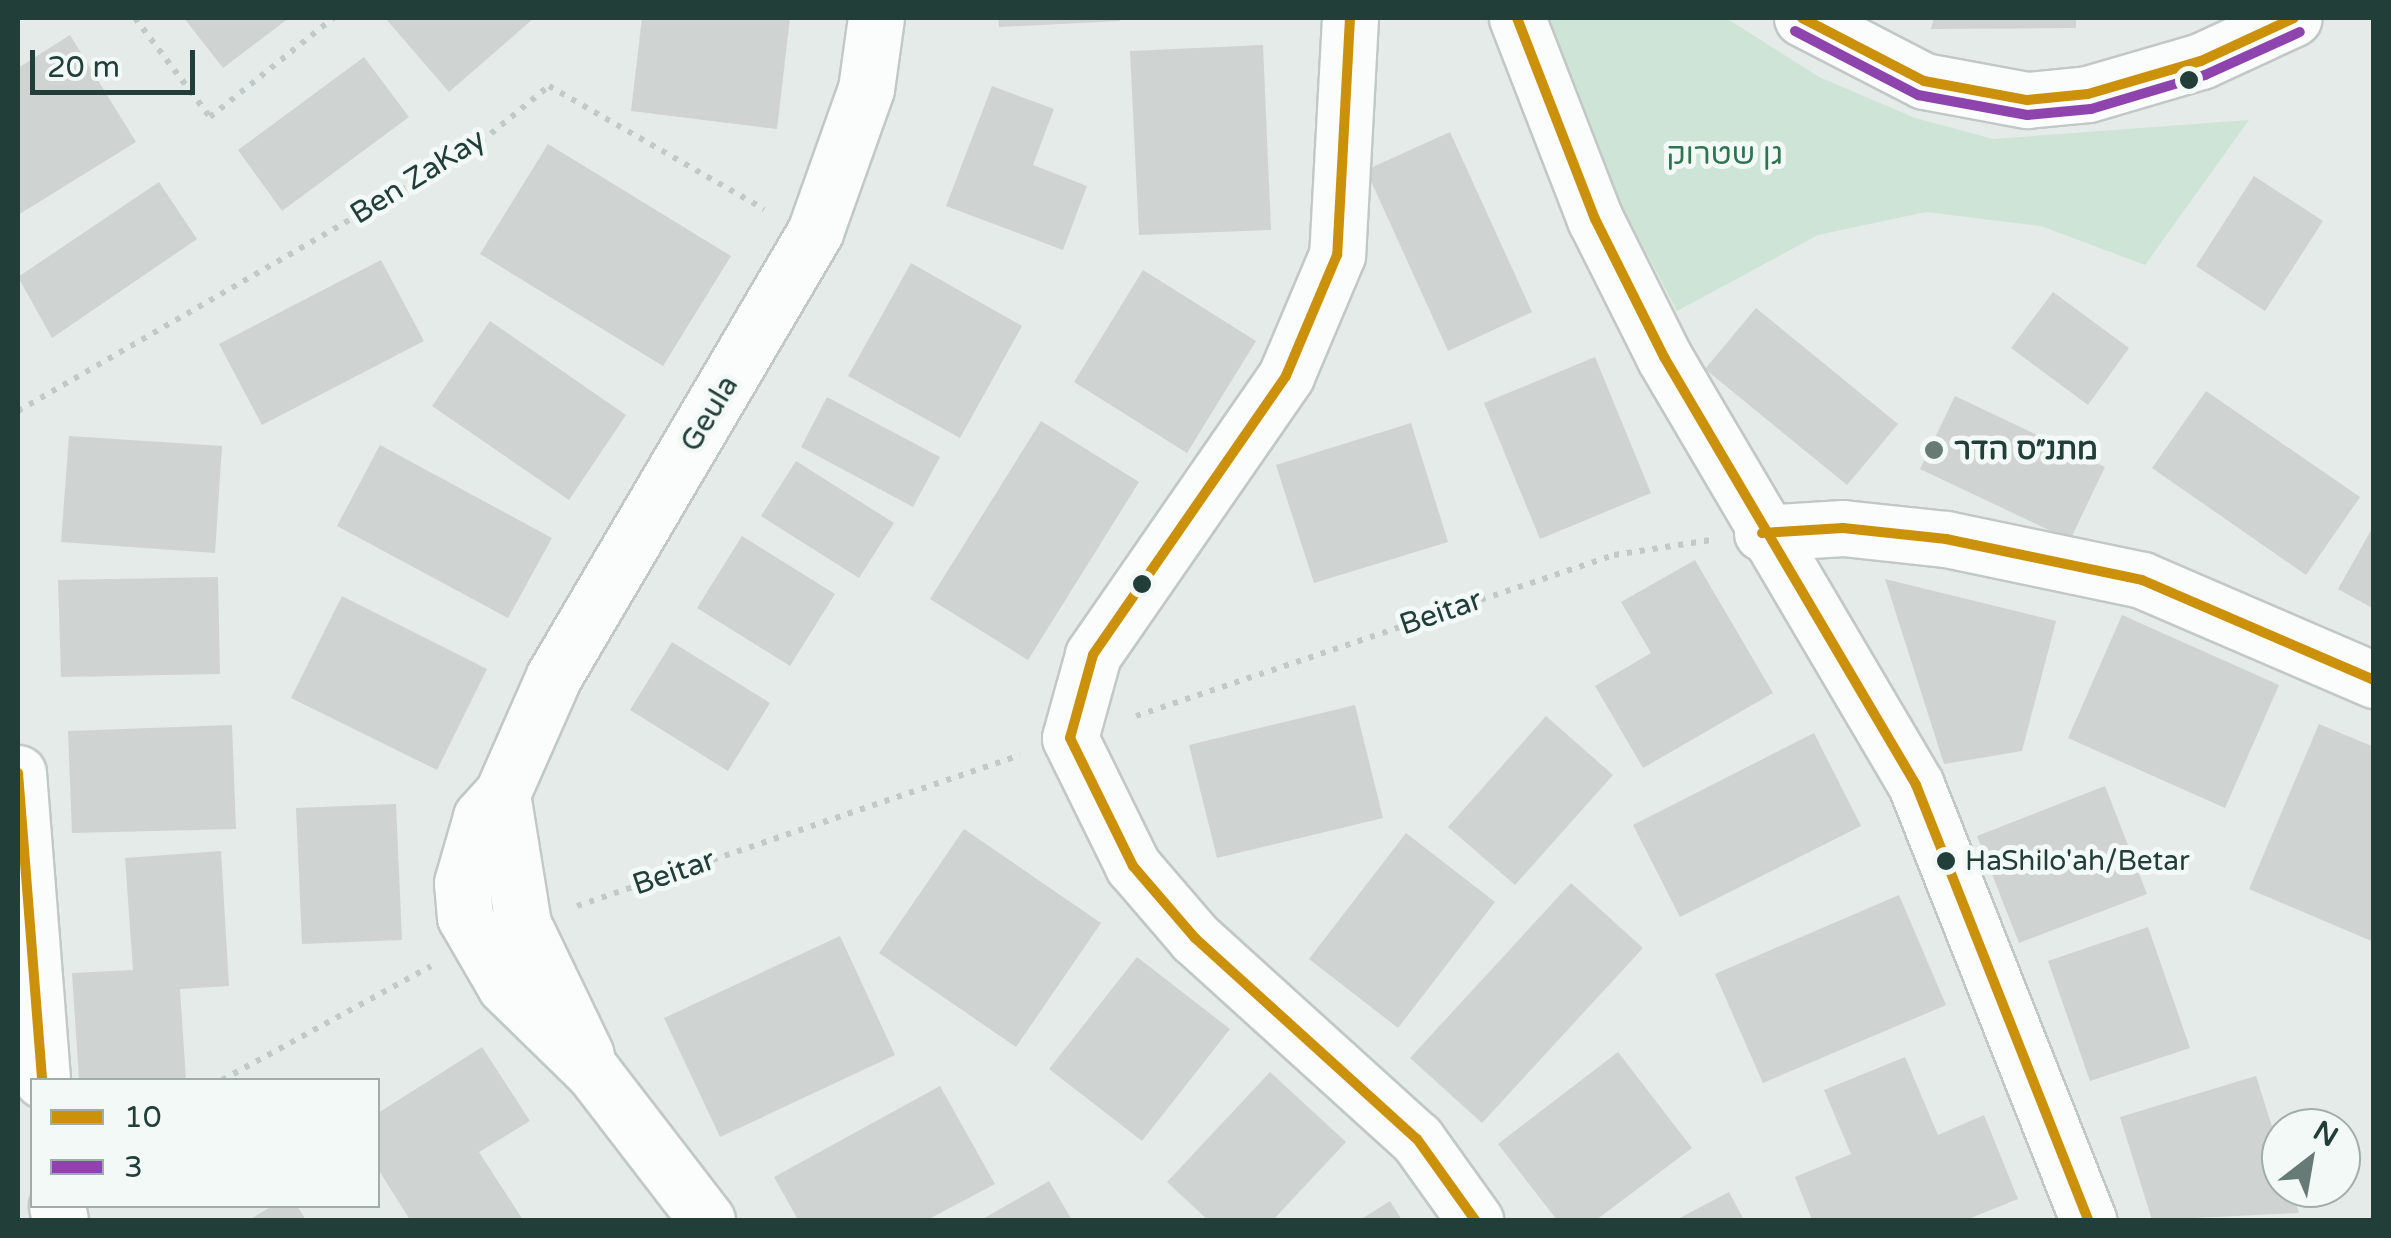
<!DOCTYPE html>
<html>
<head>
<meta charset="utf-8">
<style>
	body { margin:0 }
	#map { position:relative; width:2391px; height:1238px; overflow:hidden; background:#e5ebe8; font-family:"Varela Round","Noto Sans Hebrew",sans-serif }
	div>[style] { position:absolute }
	.green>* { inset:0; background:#cee4d6 }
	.building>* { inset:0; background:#cfd4d2 }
	.path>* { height:6px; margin-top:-3px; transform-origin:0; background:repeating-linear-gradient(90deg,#c1cac8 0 5px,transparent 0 13px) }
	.roads { filter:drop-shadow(2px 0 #c2c8c5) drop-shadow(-2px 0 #c2c8c5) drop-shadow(0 2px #c2c8c5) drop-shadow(0 -2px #c2c8c5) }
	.minor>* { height:55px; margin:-27.5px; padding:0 27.5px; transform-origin:27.5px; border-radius:27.5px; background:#fbfcfc }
	.bus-1>* { height:10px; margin:-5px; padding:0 5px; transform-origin:5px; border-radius:5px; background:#cc910b }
	.bus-2>* { height:10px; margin:-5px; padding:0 5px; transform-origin:5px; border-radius:5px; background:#8e44ad }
	.dots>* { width:28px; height:28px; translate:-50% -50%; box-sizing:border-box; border:5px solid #f3f9f7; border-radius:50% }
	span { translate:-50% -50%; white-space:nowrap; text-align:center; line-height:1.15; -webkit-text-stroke:10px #f3f9f7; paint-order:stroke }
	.bus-label { font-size:28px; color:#223e39 }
	.left { translate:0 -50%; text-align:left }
	.park-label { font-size:30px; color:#2c754f }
	.street-label { font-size:30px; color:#223e39 }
	.poi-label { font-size:30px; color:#223e39; font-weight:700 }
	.frame { position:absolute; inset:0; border:20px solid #223e39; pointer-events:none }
	.legend { position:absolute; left:30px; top:1078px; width:350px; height:130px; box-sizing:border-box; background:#f3f9f7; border:2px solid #9faeab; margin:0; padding:12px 18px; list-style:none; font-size:30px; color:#223e39 }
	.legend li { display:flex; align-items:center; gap:20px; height:50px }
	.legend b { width:50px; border:2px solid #9faeab }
	.north { position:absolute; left:2261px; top:1108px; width:100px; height:100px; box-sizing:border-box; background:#f3f9f7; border:2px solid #9faeab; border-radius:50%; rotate:31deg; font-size:28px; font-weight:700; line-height:40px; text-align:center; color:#223e39 }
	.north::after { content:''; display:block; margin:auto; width:35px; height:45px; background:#667b76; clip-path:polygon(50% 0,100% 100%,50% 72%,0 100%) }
	.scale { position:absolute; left:30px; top:50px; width:165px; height:45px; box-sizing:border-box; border:5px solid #223e39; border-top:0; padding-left:12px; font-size:30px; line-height:35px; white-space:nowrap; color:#223e39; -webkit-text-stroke:8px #f3f9f7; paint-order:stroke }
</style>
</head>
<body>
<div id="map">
	<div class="green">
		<i style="clip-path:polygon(1549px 18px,1726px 18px,1819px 77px,1915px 118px,1993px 139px,2249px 120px,2145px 265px,2041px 226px,1926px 212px,1818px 235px,1677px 311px,1624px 210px)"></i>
	</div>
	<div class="building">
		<i style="clip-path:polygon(184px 18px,289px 18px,223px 68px)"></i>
		<i style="clip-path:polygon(534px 18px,449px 92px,386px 19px,388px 18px)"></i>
		<i style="clip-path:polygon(642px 18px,790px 18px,777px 129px,631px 111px)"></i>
		<i style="clip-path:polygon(998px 18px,1120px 18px,1120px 21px,999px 27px)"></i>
		<i style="clip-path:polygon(1934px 18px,2076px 18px,2076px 28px,1931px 29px)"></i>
		<i style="clip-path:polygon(70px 35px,136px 142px,18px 215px,18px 68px)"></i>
		<i style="clip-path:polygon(1263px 45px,1271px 230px,1139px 235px,1130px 51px)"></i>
		<i style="clip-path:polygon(364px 57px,409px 117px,282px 211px,238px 150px)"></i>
		<i style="clip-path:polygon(992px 86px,1054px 109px,1033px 165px,1087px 186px,1063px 250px,946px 206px)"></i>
		<i style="clip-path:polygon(1450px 132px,1532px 312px,1448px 351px,1366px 170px)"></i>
		<i style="clip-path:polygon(548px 144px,731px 256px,663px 366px,480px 254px)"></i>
		<i style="clip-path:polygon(2254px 176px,2323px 221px,2265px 311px,2196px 266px)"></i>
		<i style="clip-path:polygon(159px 182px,197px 239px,52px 338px,18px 277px)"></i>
		<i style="clip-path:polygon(381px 260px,424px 341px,262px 425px,219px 344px)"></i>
		<i style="clip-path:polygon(911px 263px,1022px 326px,960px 438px,848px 376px)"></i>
		<i style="clip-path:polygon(1143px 270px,1256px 341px,1187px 453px,1074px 382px)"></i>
		<i style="clip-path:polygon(2053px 292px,2129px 348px,2088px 405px,2011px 348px)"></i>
		<i style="clip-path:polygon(1756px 308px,1898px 424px,1847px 485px,1705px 369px)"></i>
		<i style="clip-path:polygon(490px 321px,626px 415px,569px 500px,432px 406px)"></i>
		<i style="clip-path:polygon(1595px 357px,1651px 493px,1540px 539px,1484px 403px)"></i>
		<i style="clip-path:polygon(2206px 391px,2360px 497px,2306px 575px,2152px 468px)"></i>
		<i style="clip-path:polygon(1955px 396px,2105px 467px,2070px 540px,1920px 469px)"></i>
		<i style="clip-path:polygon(827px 397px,940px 457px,913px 507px,801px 447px)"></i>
		<i style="clip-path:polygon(1041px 421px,1139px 482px,1028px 660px,930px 599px)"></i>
		<i style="clip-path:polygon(1411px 423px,1448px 542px,1314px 583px,1276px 465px)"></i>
		<i style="clip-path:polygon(69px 436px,222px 446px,215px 553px,61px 542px)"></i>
		<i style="clip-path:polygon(380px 445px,552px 538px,508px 618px,337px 526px)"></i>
		<i style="clip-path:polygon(796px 461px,894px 523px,859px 578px,761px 516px)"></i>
		<i style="clip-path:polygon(2374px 525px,2374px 609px,2338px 589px)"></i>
		<i style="clip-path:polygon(742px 536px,835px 594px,790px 666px,697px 608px)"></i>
		<i style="clip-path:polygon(1695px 560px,1773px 693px,1643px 768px,1595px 686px,1651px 653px,1621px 602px)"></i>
		<i style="clip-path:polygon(218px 577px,220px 674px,61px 677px,58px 580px)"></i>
		<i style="clip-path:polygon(1885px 579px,2056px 621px,2022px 751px,1944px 764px)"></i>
		<i style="clip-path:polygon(342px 596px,487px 669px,437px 770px,291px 698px)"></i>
		<i style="clip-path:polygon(2122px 615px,2279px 685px,2225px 808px,2068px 738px)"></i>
		<i style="clip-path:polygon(672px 642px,770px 703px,728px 771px,630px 710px)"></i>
		<i style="clip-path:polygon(1355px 705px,1383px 818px,1217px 858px,1189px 745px)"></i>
		<i style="clip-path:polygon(1546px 716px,1613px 775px,1515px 885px,1448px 827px)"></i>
		<i style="clip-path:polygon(2319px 724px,2374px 747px,2374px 942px,2249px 889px)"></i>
		<i style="clip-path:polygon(232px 725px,236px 829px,72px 833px,68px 731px)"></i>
		<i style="clip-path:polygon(1814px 733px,1861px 826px,1680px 917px,1633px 825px)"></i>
		<i style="clip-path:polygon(2105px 786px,2147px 894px,2019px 943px,1977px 836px)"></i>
		<i style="clip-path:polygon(396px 804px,402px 940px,302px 944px,296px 808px)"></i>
		<i style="clip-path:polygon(964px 829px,1101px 923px,1016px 1047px,879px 953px)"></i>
		<i style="clip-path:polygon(1406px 833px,1495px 902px,1398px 1028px,1309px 959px)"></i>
		<i style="clip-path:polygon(221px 851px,229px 986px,180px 989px,186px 1080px,79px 1080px,72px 973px,133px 970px,125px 858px)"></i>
		<i style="clip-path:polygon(1571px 883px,1643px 948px,1482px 1123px,1410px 1058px)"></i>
		<i style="clip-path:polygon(1899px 895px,1946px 1005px,1763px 1083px,1715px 974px)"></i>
		<i style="clip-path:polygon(2148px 927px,2190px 1048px,2090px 1081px,2048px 961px)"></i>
		<i style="clip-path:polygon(840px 936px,895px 1055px,720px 1137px,664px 1018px)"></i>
		<i style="clip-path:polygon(1137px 957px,1230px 1029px,1142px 1141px,1049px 1069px)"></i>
		<i style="clip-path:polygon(482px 1047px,530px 1121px,479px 1152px,523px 1220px,410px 1220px,378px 1169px,378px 1113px)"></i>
		<i style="clip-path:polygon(1618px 1052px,1692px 1148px,1596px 1220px,1557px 1220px,1498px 1144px)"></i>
		<i style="clip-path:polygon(1905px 1057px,1938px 1135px,1984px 1115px,2018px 1199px,1966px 1220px,1812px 1220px,1795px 1177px,1851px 1154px,1824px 1090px)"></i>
		<i style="clip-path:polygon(1270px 1072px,1346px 1142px,1273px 1220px,1208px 1220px,1167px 1182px)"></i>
		<i style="clip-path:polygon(2256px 1076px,2281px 1155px,2281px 1188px,2291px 1188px,2299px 1213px,2152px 1220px,2120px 1117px)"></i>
		<i style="clip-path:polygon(940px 1086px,995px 1184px,927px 1220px,798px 1220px,774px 1177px)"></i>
		<i style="clip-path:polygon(1049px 1181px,1072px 1220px,981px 1220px)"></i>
		<i style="clip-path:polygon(1729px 1192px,1744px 1220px,1676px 1220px)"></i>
		<i style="clip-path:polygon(1390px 1201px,1402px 1220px,1360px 1220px)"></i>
		<i style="clip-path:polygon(272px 1206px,297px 1206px,306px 1220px,249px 1220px)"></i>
	</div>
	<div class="path">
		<i style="left:135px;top:18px;width:124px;rotate:52.9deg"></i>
		<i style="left:210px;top:117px;width:158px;rotate:-38.8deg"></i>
		<i style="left:18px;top:411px;width:523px;rotate:-29.95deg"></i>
		<i style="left:471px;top:150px;width:101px;rotate:-39.4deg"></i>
		<i style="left:549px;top:86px;width:248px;rotate:29.8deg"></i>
		<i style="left:1136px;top:716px;width:504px;rotate:-18.61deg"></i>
		<i style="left:1614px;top:555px;width:98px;rotate:-8.8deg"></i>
		<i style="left:577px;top:906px;width:468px;rotate:-18.8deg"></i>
		<i style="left:222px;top:1080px;width:238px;rotate:-28.6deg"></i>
	</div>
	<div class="roads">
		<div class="minor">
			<i style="left:1350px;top:18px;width:237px;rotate:93.1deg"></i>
			<i style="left:1337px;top:255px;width:131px;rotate:112.9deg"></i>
			<i style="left:1286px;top:376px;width:339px;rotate:124.7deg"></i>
			<i style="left:1093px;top:655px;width:86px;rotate:105.5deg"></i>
			<i style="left:1070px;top:738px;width:143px;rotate:63.8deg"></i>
			<i style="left:1133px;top:866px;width:95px;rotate:49.3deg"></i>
			<i style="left:1195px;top:938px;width:299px;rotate:42.2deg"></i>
			<i style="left:1417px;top:1139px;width:100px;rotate:54.4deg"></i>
			<i style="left:1517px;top:18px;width:216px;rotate:68.8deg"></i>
			<i style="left:1595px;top:219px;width:154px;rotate:63.4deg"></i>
			<i style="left:1664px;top:357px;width:497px;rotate:59.5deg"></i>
			<i style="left:1916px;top:785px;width:468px;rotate:68.4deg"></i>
			<i style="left:1802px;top:18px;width:137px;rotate:27.3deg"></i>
			<i style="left:1924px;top:81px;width:105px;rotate:10.5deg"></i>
			<i style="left:2027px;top:100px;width:61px;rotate:-5.6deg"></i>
			<i style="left:2088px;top:94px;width:118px;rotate:-16.3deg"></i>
			<i style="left:2201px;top:61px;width:102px;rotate:-24.8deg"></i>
			<i style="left:1762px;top:533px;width:81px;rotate:-3.5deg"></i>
			<i style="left:1843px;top:528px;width:104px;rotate:6.1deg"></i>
			<i style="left:1946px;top:539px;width:200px;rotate:11.8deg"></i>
			<i style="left:2142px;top:580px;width:253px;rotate:23.3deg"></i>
			<i style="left:18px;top:773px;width:308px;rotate:85.5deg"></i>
			<i style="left:502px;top:794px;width:132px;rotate:80.8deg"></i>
			<i style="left:523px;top:924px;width:145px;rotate:64.3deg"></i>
			<i style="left:57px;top:1206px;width:14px;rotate:78deg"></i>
			<i style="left:707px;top:1220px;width:187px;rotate:-127.6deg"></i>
			<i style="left:593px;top:1072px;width:123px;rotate:-135.7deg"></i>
			<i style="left:505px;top:986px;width:80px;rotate:-120.1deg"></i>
			<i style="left:465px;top:917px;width:34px;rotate:-95deg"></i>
			<i style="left:462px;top:883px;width:69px;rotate:-73.9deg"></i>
			<i style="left:481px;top:817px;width:31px;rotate:-48deg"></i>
			<i style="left:502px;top:794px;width:129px;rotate:-66.2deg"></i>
			<i style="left:554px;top:676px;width:515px;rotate:-59.55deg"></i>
			<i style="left:815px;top:232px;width:152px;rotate:-70.4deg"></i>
			<i style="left:866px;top:89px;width:72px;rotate:-82deg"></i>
		</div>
	</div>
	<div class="bus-1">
		<i style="left:1350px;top:18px;width:237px;rotate:93.1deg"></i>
		<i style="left:1337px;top:255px;width:131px;rotate:112.9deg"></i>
		<i style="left:1286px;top:376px;width:339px;rotate:124.7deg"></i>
		<i style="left:1093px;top:655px;width:86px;rotate:105.5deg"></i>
		<i style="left:1070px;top:738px;width:143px;rotate:63.8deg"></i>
		<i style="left:1133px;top:866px;width:95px;rotate:49.3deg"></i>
		<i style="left:1195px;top:938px;width:299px;rotate:42.2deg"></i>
		<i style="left:1417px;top:1139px;width:100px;rotate:54.4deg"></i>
		<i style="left:1517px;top:18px;width:216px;rotate:68.8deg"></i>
		<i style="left:1595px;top:219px;width:154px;rotate:63.4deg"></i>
		<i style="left:1664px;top:357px;width:497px;rotate:59.5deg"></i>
		<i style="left:1916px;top:785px;width:468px;rotate:68.4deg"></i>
		<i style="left:1802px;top:18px;width:137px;rotate:27.3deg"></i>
		<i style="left:1924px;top:81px;width:105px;rotate:10.5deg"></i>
		<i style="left:2027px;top:100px;width:61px;rotate:-5.6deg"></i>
		<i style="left:2088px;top:94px;width:118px;rotate:-16.3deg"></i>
		<i style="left:2201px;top:61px;width:102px;rotate:-24.8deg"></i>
		<i style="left:1762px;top:533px;width:81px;rotate:-3.5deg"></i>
		<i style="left:1843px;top:528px;width:104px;rotate:6.1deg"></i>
		<i style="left:1946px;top:539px;width:200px;rotate:11.8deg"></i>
		<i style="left:2142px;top:580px;width:253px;rotate:23.3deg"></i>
		<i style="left:18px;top:773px;width:308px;rotate:85.5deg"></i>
	</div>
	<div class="bus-2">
		<i style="left:1795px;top:31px;width:139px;rotate:27.5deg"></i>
		<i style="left:1918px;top:95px;width:111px;rotate:10.4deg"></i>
		<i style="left:2027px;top:115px;width:64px;rotate:-5.4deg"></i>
		<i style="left:2091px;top:109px;width:119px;rotate:-16.6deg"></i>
		<i style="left:2205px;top:75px;width:104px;rotate:-24.4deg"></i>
	</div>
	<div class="dots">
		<i style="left:2189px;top:80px;background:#223e39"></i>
		<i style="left:1934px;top:450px;background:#667b76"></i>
		<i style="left:1142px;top:584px;background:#223e39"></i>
		<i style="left:1946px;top:861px;background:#223e39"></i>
	</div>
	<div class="bus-label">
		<span class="left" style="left:1965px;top:861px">HaShilo'ah/Betar</span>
	</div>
	<div class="park-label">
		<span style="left:1725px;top:155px">גן שטרוק</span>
	</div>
	<div class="street-label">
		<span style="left:418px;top:177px;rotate:-32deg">Ben ZaKay</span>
		<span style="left:710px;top:414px;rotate:-59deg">Geula</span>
		<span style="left:1441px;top:613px;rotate:-19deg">Beitar</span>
		<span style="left:674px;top:873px;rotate:-19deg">Beitar</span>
	</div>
	<div class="poi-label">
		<span class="left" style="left:1954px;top:450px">מתנ״ס הדר</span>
	</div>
	<div class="frame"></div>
	<ul class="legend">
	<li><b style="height:12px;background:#cc910b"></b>10</li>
	<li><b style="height:12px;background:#8e44ad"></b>3</li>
	</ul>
	<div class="north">N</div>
	<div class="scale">20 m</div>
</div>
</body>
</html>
